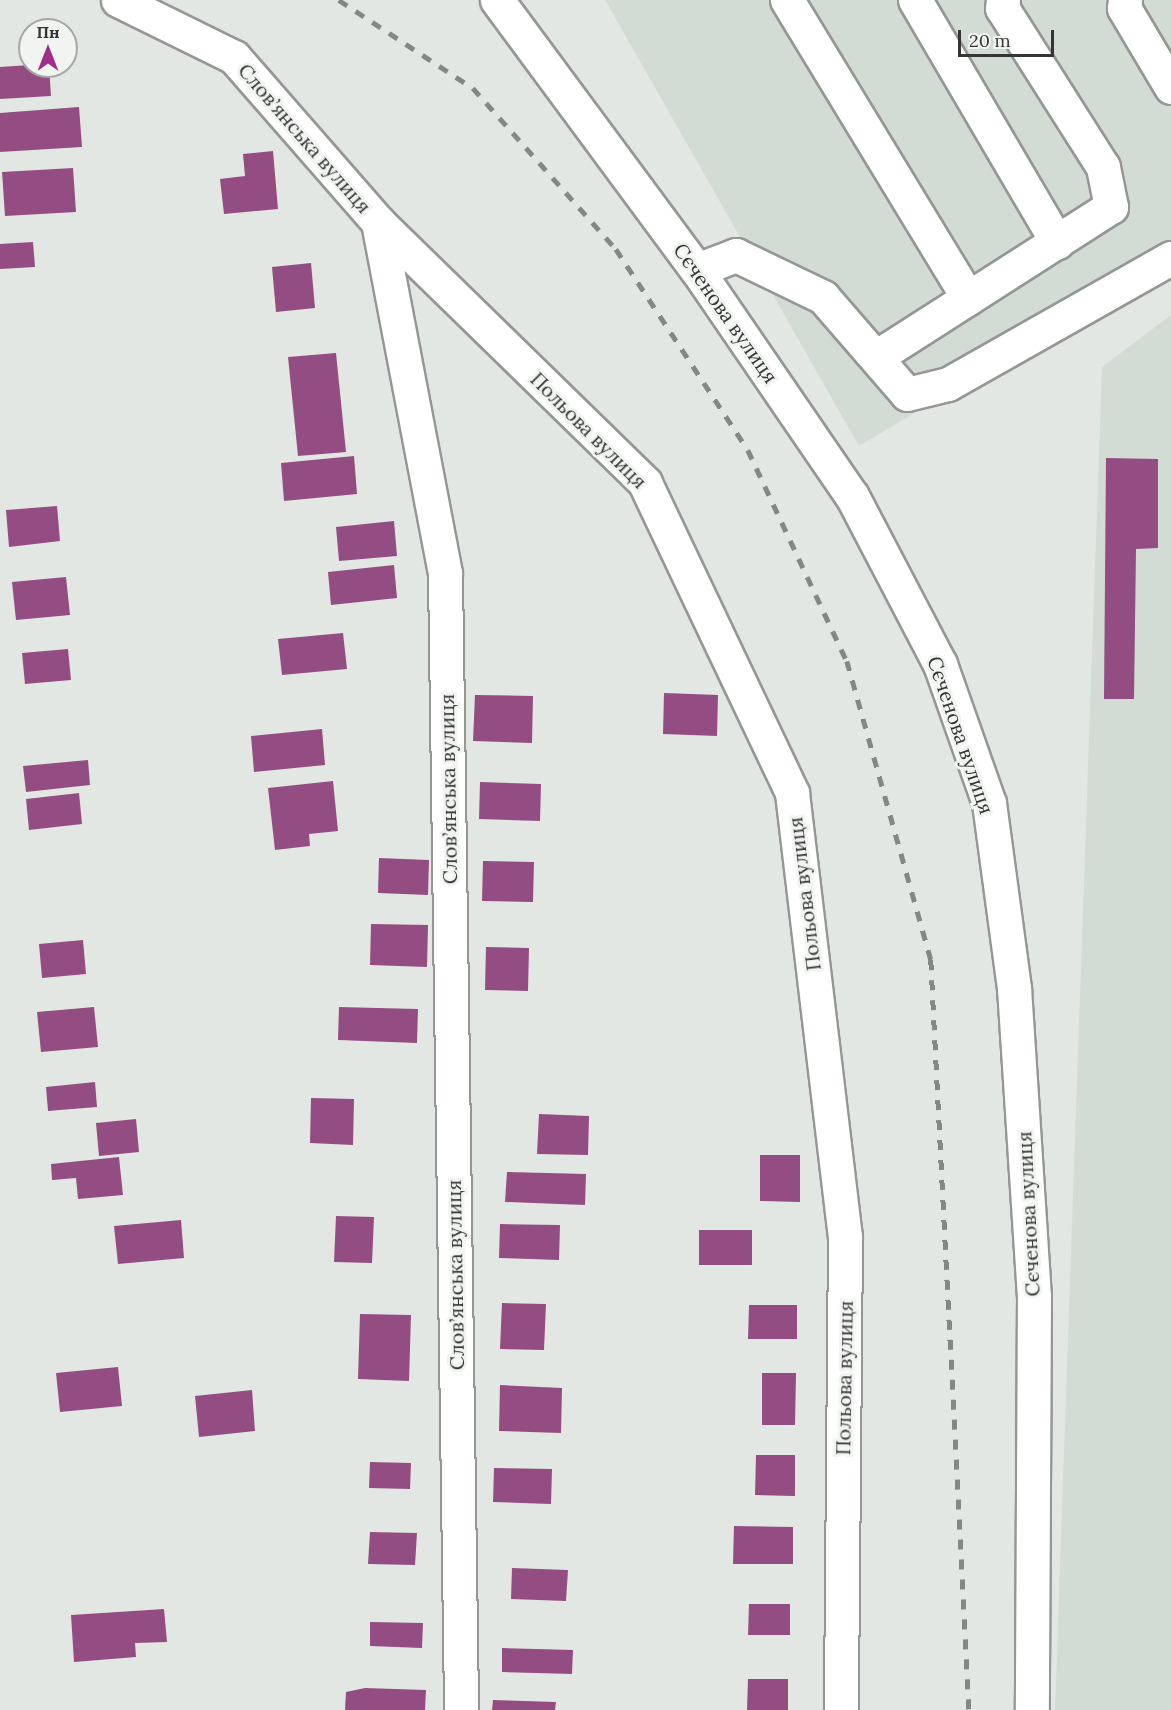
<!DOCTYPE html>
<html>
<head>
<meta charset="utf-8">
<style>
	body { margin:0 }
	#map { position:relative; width:1171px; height:1710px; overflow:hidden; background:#e3e7e4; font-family:Lora,serif }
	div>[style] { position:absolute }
	.built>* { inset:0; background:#d2dcd4 }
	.building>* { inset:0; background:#944d83 }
	.roads { filter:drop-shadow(2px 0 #949794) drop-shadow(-2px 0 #949794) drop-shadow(0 2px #949794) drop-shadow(0 -2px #949794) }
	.minor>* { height:33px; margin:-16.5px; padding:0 16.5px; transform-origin:16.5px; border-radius:16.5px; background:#fff }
	.rail>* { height:4.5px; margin-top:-2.25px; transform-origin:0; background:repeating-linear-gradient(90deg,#858786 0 10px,transparent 0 20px) }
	span { translate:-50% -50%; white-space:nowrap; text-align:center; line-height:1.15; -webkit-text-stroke:6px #f1f4f1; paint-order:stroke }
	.street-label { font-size:20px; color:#343534 }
	.north { position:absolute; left:18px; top:18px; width:60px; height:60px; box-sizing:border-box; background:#f1f4f1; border:2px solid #a5a8a5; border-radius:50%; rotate:0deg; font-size:16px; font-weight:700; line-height:24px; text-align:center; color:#343534 }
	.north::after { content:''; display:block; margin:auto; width:21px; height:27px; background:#9f2d89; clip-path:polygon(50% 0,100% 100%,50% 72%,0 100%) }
	.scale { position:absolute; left:958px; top:30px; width:96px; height:27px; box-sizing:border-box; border:3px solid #343534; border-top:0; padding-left:8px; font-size:18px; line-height:21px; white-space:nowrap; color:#343534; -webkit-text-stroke:4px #f1f4f1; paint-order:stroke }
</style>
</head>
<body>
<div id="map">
	<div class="built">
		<i style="clip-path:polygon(605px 0,1171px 0,1171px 260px,859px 446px)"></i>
		<i style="clip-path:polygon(1171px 315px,1171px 1710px,1055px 1710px,1102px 367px)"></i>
	</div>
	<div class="building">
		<i style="clip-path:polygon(30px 65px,49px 66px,51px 96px,0 99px,0 67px)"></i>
		<i style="clip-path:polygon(79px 107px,82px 147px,0 152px,0 113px)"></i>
		<i style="clip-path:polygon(273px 151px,278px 209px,224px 214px,220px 179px,245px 176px,243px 154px)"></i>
		<i style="clip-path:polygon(73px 168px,76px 212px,5px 216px,2px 172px)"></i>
		<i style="clip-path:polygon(33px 242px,35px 267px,0 269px,0 244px)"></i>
		<i style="clip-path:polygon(311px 263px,315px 308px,276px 312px,272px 267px)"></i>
		<i style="clip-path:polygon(336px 353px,346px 452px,298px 456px,288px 357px)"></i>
		<i style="clip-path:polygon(354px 456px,357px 494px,284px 501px,281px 463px)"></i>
		<i style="clip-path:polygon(1106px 458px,1158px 459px,1158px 548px,1136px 549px,1134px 699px,1104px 699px)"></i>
		<i style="clip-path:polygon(57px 506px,60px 541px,9px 547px,6px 510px)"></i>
		<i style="clip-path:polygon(394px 521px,397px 556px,339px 561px,336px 527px)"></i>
		<i style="clip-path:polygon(394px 565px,397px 598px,331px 605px,328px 572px)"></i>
		<i style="clip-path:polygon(66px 577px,70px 615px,16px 620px,12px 582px)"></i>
		<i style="clip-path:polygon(343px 633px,347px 669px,282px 675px,278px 639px)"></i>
		<i style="clip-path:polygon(68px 649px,71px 680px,25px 684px,22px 653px)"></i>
		<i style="clip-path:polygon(664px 693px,718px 695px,717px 736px,663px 734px)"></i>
		<i style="clip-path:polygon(475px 695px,533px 696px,532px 743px,473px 741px)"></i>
		<i style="clip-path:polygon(322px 729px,325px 765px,254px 772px,251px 736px)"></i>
		<i style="clip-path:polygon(88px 760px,90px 785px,26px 792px,23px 766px)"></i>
		<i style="clip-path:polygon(333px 781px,338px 831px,309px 834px,310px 846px,275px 850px,268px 788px)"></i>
		<i style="clip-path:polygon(480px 782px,541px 784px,540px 821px,479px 819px)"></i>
		<i style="clip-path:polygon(79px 793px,82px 824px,29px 830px,26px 799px)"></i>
		<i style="clip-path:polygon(379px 858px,429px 860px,428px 895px,378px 893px)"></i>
		<i style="clip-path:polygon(483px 861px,534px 862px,533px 902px,482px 901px)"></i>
		<i style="clip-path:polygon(371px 924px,428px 925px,427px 967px,370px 965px)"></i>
		<i style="clip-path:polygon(83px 940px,86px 974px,42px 978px,39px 944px)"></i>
		<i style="clip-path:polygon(486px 947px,529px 948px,528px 991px,485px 990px)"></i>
		<i style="clip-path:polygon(94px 1007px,98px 1047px,41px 1052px,37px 1012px)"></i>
		<i style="clip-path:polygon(339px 1007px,418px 1009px,417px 1043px,338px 1040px)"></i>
		<i style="clip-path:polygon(95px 1082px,97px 1107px,48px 1111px,46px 1087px)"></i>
		<i style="clip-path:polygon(311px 1098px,354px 1099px,353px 1145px,310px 1143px)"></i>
		<i style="clip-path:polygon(539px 1114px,589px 1116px,588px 1155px,537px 1154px)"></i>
		<i style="clip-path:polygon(136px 1119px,139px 1152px,99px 1156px,96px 1123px)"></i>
		<i style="clip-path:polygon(760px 1155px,800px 1155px,800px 1202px,760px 1201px)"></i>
		<i style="clip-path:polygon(119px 1157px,123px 1195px,78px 1199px,76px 1178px,52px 1180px,51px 1164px)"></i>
		<i style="clip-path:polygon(507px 1172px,586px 1174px,585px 1205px,505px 1202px)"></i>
		<i style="clip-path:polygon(336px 1216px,374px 1217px,372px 1263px,334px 1262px)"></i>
		<i style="clip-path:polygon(181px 1220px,184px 1258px,118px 1264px,114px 1226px)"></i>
		<i style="clip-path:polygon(500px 1224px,560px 1225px,559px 1260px,499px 1258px)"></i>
		<i style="clip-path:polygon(699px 1230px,752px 1230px,752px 1265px,699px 1265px)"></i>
		<i style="clip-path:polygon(502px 1303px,546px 1304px,544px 1350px,500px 1349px)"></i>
		<i style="clip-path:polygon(749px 1305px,797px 1305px,797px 1339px,748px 1339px)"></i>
		<i style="clip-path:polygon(360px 1314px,411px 1315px,409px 1381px,358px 1379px)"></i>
		<i style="clip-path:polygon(118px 1367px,122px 1406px,60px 1412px,56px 1373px)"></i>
		<i style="clip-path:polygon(762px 1373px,796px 1373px,795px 1425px,762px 1425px)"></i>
		<i style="clip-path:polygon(500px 1385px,562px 1388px,561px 1433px,499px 1431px)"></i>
		<i style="clip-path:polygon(252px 1390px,255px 1431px,199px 1437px,195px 1396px)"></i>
		<i style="clip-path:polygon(756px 1455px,795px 1455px,795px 1496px,755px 1495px)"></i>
		<i style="clip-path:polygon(370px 1462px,411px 1463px,410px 1489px,369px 1488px)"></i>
		<i style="clip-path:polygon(494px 1468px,552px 1469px,551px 1504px,493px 1502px)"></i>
		<i style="clip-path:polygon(734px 1526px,793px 1527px,793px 1564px,733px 1564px)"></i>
		<i style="clip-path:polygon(370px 1532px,417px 1533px,415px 1565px,368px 1564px)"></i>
		<i style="clip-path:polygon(512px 1568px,568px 1570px,566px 1601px,511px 1599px)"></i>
		<i style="clip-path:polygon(749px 1604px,790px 1604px,790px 1635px,748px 1635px)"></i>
		<i style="clip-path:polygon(164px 1609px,167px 1642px,135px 1643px,136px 1657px,74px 1662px,71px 1615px)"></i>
		<i style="clip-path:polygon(370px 1622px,423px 1623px,422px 1648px,370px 1646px)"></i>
		<i style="clip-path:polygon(502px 1648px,573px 1650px,572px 1674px,502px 1672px)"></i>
		<i style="clip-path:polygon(748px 1679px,788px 1679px,788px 1710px,747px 1710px)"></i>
		<i style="clip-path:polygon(365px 1688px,426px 1690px,425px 1710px,345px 1710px,346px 1692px)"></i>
		<i style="clip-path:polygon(493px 1700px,556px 1702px,555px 1710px,492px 1710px)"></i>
	</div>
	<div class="roads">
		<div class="minor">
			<i style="left:118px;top:0;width:129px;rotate:26.2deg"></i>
			<i style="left:234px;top:57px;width:219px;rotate:48.9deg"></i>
			<i style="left:378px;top:222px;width:357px;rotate:79.2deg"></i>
			<i style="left:445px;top:573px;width:1137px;rotate:89.19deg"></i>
			<i style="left:497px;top:0;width:336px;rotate:53.5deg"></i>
			<i style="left:697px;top:270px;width:274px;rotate:55.6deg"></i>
			<i style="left:852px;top:496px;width:190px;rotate:62.4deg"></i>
			<i style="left:940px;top:664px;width:147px;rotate:70.6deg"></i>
			<i style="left:989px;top:803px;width:187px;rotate:82.3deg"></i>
			<i style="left:1014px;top:988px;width:309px;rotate:86.3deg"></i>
			<i style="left:1034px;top:1296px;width:414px;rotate:90.3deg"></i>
			<i style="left:787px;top:0;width:349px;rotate:58.7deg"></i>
			<i style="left:915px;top:0;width:281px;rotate:59.6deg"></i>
			<i style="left:1125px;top:0;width:8px;rotate:97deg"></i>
			<i style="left:1124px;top:8px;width:92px;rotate:59.3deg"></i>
			<i style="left:378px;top:222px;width:373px;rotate:44.3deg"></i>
			<i style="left:645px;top:483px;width:343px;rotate:64.6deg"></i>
			<i style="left:792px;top:793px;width:446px;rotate:83.2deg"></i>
			<i style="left:845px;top:1236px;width:474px;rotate:90.5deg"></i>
			<i style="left:697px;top:270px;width:42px;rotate:-21deg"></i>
			<i style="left:736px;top:255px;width:97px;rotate:25.8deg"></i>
			<i style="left:823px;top:297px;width:128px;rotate:49.1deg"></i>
			<i style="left:907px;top:394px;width:42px;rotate:-13.7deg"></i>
			<i style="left:948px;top:384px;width:256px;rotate:-29.5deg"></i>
			<i style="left:876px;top:357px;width:279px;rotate:-32.6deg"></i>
			<i style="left:1111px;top:207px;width:41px;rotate:-101.3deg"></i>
			<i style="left:1103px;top:167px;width:188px;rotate:-122.4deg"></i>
			<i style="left:1002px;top:8px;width:8px;rotate:-83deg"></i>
		</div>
	</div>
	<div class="rail">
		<i style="left:339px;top:0;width:160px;rotate:33.3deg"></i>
		<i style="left:473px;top:88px;width:215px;rotate:48.4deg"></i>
		<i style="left:616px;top:249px;width:240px;rotate:56.7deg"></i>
		<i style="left:748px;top:450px;width:233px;rotate:64.9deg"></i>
		<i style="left:847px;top:661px;width:311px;rotate:74.3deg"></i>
		<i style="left:931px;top:960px;width:751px;rotate:87.1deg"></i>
	</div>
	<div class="street-label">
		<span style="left:305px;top:138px;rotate:49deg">Слов’янська вулиця</span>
		<span style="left:726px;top:313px;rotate:55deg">Сєченова вулиця</span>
		<span style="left:589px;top:430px;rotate:45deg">Польова вулиця</span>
		<span style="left:961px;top:735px;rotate:71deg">Сєченова вулиця</span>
		<span style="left:448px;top:789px;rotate:-91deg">Слов’янська вулиця</span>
		<span style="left:804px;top:894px;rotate:-97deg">Польова вулиця</span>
		<span style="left:1028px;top:1214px;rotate:-93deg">Сєченова вулиця</span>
		<span style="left:455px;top:1275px;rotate:-91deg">Слов’янська вулиця</span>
		<span style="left:844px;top:1378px;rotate:-89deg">Польова вулиця</span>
	</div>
	<div class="north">Пн</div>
	<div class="scale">20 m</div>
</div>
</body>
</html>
